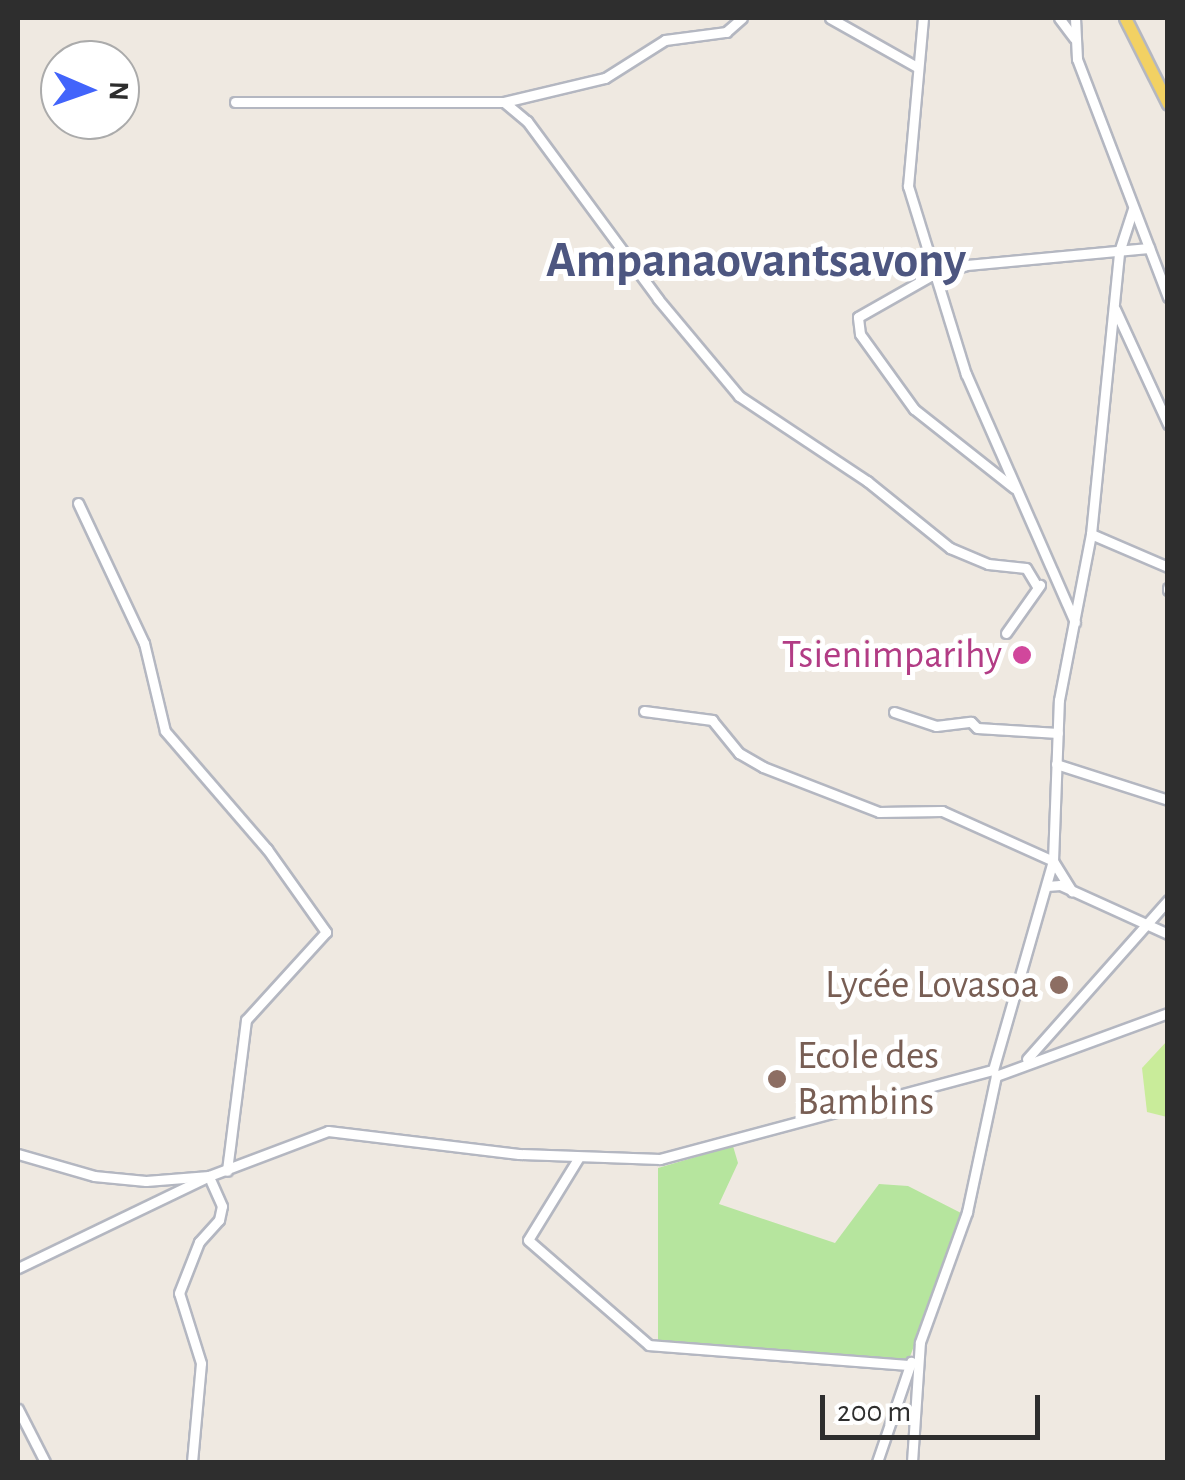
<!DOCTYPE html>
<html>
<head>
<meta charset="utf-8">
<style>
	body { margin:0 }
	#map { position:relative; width:1185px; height:1480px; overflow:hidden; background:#efe9e1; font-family:"Alegreya Sans",sans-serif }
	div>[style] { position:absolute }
	.green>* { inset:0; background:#b6e59e }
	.pitch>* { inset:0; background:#c9ec9a }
	.roads { filter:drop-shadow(2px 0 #b4b7c1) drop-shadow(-2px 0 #b4b7c1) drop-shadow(0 2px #b4b7c1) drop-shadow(0 -2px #b4b7c1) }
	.minor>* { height:9px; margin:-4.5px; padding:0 4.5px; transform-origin:4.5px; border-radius:4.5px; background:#fff }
	.major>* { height:11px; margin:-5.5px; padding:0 5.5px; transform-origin:5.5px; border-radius:5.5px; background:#f2d163 }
	.dots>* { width:28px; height:28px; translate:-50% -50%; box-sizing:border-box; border:5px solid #fff; border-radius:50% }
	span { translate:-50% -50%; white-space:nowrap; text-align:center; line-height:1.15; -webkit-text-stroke:10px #fff; paint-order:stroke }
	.hotel-label { font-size:40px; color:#b23c85 }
	.right { translate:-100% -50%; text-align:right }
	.education-label { font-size:40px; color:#785e54 }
	.left { translate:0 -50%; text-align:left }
	.district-label { font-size:50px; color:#4d5680; font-weight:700 }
	.frame { position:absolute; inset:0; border:20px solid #2e2e2e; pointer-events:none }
	.north { position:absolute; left:40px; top:40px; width:100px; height:100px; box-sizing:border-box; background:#fff; border:2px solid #ababab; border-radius:50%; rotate:92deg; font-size:28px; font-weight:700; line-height:40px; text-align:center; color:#2e2e2e }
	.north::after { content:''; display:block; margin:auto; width:35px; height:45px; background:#4264fb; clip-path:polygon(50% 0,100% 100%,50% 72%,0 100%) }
	.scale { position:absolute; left:820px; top:1395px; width:220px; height:45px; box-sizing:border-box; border:5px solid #2e2e2e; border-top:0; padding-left:12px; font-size:30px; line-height:35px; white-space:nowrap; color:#2e2e2e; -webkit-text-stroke:8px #fff; paint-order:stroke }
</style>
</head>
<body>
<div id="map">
	<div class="green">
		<i style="clip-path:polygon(733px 1146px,738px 1163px,719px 1204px,835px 1243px,879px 1184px,908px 1186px,963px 1214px,908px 1362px,658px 1340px,658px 1168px)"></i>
	</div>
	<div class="pitch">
		<i style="clip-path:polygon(1167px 1041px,1167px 1117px,1147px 1112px,1142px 1068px)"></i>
	</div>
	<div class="roads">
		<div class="minor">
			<i style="left:830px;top:18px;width:100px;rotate:29.4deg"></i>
			<i style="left:923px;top:18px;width:169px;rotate:95.1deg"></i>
			<i style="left:908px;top:186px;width:197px;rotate:72.9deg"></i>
			<i style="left:966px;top:374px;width:271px;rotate:66.3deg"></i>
			<i style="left:1059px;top:18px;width:25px;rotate:53deg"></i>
			<i style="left:1075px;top:18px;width:41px;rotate:87.2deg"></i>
			<i style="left:1077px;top:59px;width:255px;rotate:69.1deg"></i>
			<i style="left:235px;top:102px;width:269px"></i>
			<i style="left:504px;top:102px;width:30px;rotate:40deg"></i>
			<i style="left:527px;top:121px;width:221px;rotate:53.6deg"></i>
			<i style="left:658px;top:299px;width:126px;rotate:50.1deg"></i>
			<i style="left:739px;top:396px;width:154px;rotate:33.6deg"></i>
			<i style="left:867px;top:481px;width:107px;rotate:38.9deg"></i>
			<i style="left:950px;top:548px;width:41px;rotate:22.8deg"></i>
			<i style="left:988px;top:564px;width:38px;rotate:6deg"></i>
			<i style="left:1026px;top:568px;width:21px;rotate:59deg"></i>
			<i style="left:504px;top:102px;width:104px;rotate:-13.4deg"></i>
			<i style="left:605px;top:78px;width:71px;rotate:-32.3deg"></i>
			<i style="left:665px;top:40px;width:62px;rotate:-7.5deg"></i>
			<i style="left:726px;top:32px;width:21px;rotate:-41deg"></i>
			<i style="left:1115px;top:309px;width:127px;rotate:65.3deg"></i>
			<i style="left:1014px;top:488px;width:127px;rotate:-141.7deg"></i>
			<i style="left:914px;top:409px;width:92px;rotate:-125.8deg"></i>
			<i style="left:860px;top:334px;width:17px;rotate:-97deg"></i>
			<i style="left:858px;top:317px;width:85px;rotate:-29.6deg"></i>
			<i style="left:932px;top:275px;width:35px;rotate:-16deg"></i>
			<i style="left:966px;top:265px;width:184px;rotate:-5.3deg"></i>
			<i style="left:78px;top:503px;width:155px;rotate:64.8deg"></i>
			<i style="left:144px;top:643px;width:90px;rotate:76.6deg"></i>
			<i style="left:165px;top:731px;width:156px;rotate:49.2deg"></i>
			<i style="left:267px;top:849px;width:102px;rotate:54.6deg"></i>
			<i style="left:326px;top:932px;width:119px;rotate:132.3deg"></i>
			<i style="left:246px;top:1020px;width:152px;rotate:97.2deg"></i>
			<i style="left:1091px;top:534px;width:84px;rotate:23.2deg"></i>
			<i style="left:1168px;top:588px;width:2px;rotate:90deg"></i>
			<i style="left:1006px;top:633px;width:59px;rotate:-54.7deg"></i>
			<i style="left:644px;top:711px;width:69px;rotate:7.5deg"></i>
			<i style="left:712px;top:720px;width:43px;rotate:50.7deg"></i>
			<i style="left:739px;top:753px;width:28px;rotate:30deg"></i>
			<i style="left:763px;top:767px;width:124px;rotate:21.2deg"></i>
			<i style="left:879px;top:812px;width:63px;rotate:-0.9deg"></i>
			<i style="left:942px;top:811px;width:122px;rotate:24.2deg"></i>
			<i style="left:1053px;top:861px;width:36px;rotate:58deg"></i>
			<i style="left:894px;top:712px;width:44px;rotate:18.4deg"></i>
			<i style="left:936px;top:726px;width:35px;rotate:-7deg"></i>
			<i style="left:971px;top:722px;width:8px;rotate:45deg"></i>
			<i style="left:977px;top:728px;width:81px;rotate:3.5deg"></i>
			<i style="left:1056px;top:764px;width:118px;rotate:17.8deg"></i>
			<i style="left:1047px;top:886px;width:13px;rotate:-4deg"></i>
			<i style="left:1060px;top:885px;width:119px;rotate:24.4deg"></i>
			<i style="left:1027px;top:1059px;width:213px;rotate:-48.4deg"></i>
			<i style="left:18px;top:1154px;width:79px;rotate:16.1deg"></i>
			<i style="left:94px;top:1176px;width:52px;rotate:5.5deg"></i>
			<i style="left:146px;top:1181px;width:63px;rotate:-4.5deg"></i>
			<i style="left:209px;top:1176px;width:127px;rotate:-20.7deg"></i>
			<i style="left:328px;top:1131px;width:192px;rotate:6.9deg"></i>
			<i style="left:519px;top:1154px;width:141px;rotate:2deg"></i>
			<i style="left:660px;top:1159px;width:345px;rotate:-15deg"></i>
			<i style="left:993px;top:1070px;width:217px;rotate:-74deg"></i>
			<i style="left:1053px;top:861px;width:161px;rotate:-87.9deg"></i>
			<i style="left:1059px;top:700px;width:169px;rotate:-79.1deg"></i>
			<i style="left:1091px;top:534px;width:283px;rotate:-84.3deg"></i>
			<i style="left:1119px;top:252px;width:45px;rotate:-72deg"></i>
			<i style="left:579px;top:1157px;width:97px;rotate:121.6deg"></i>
			<i style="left:528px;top:1240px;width:160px;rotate:41deg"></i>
			<i style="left:649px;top:1345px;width:262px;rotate:4.4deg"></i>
			<i style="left:18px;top:1268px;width:212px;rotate:-25.7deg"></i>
			<i style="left:18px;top:1409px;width:59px;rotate:63deg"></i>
			<i style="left:192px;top:1462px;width:99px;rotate:-84.8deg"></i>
			<i style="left:201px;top:1363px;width:73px;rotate:-107.4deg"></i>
			<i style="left:179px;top:1293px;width:55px;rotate:-68.6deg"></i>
			<i style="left:199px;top:1242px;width:30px;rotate:-48deg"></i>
			<i style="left:219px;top:1220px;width:14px;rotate:-78deg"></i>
			<i style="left:222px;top:1206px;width:27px;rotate:-114deg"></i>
			<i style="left:877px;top:1462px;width:106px;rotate:-71.2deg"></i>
			<i style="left:912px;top:1462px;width:120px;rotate:-86.2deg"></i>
			<i style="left:920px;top:1342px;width:138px;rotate:-70.1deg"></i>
			<i style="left:967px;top:1212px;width:139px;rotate:-78deg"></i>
			<i style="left:996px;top:1076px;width:183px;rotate:-20.1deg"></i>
		</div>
		<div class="major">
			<i style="left:1125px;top:18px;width:96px;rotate:63.4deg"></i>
		</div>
	</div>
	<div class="dots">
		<i style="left:1022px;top:655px;background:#d1479c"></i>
		<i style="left:1059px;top:985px;background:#8d6e63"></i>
		<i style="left:777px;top:1079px;background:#8d6e63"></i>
	</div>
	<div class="hotel-label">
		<span class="right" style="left:1002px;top:655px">Tsienimparihy</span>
	</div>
	<div class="education-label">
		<span class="right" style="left:1039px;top:985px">Lycée Lovasoa</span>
		<span class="left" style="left:797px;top:1079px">Ecole des<br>Bambins</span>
	</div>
	<div class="district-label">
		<span style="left:756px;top:262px">Ampanaovantsavony</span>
	</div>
	<div class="frame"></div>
	<div class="north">N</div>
	<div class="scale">200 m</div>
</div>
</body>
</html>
